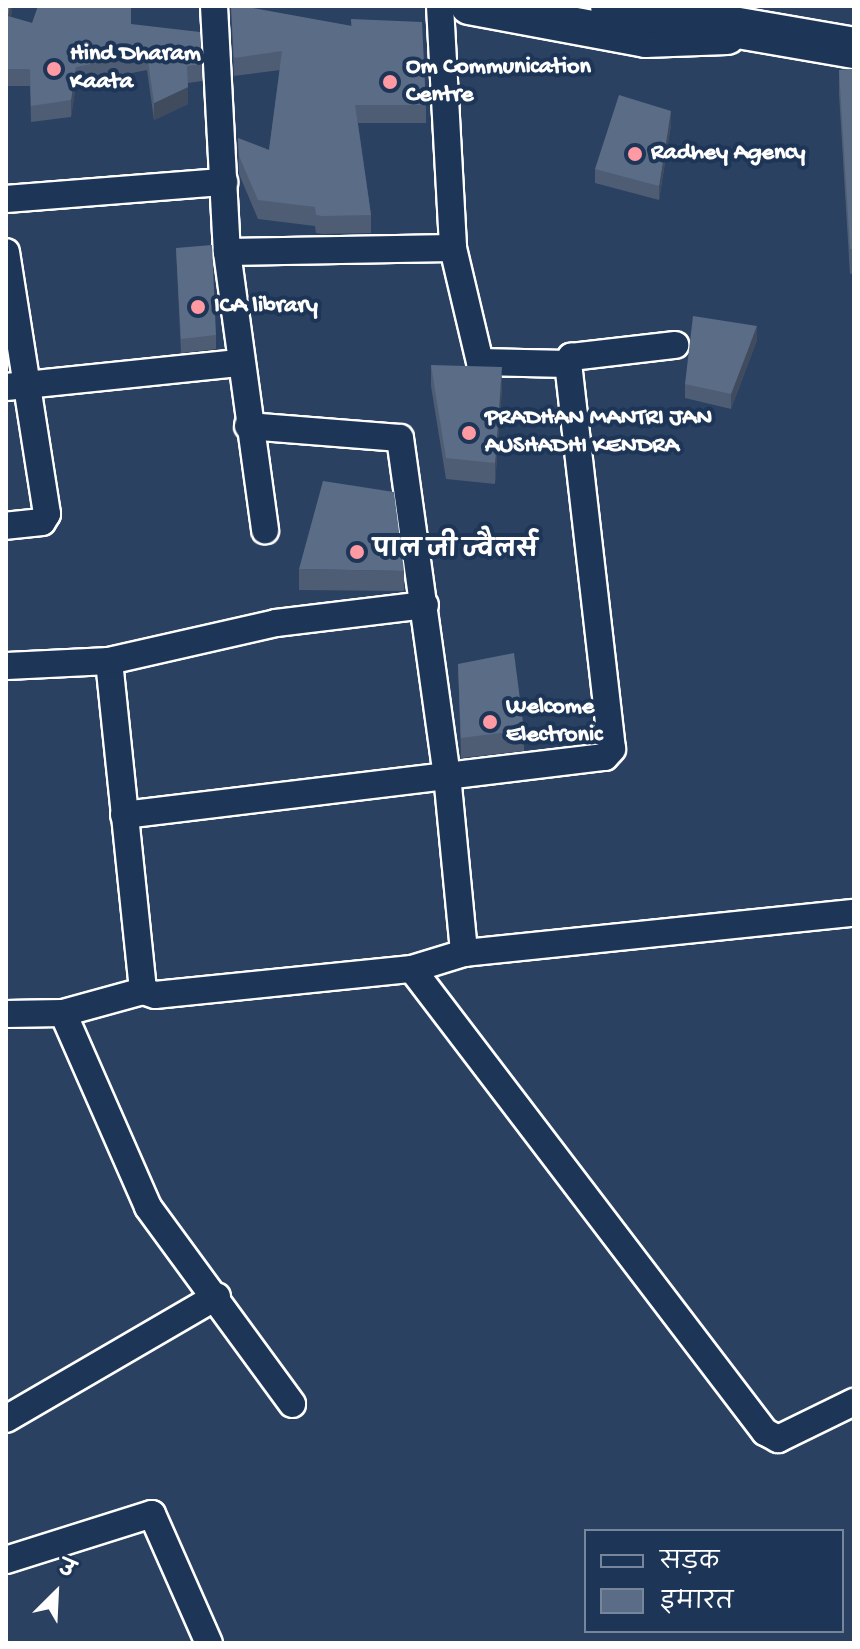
<!DOCTYPE html>
<html>
<head>
<meta charset="utf-8">
<style>
	body { margin:0 }
	#map { position:relative; width:860px; height:1649px; overflow:hidden; background:#2a4161; font-family:"Gochi Hand","Playpen Sans Deva",sans-serif }
	div>[style] { position:absolute }
	.roads { filter:drop-shadow(2px 0 #fff) drop-shadow(-2px 0 #fff) drop-shadow(0 2px #fff) drop-shadow(0 -2px #fff) }
	.street>* { height:26px; margin:-13px; padding:0 13px; transform-origin:13px; border-radius:13px; background:#1d3557 }
	.secondary>* { height:36px; margin:-18px; padding:0 18px; transform-origin:18px; border-radius:18px; background:#1d3557 }
	.primary>* { height:40px; margin:-20px; padding:0 20px; transform-origin:20px; border-radius:20px; background:#1d3557 }
	.wall>* { inset:0; background:#4e5d73 }
	.shaded-wall>* { inset:0; background:#404c5e }
	.building>* { inset:0; background:#5b6c86 }
	.dots>* { width:22px; height:22px; translate:-50% -50%; box-sizing:border-box; border:4px solid #1d3557; border-radius:50% }
	span { translate:-50% -50%; white-space:nowrap; text-align:center; line-height:1.15; -webkit-text-stroke:8px #1d3557; paint-order:stroke }
	.poi-label { font-size:24px; color:#fff; font-weight:700 }
	.left { translate:0 -50%; text-align:left }
	.frame { position:absolute; inset:0; border:8px solid #fff; pointer-events:none }
	.legend { position:absolute; left:584px; top:1529px; width:260px; height:104px; box-sizing:border-box; background:#1d3557; border:2px solid #77869a; margin:0; padding:10px 14px; list-style:none; font-size:24px; color:#fff }
	.legend li { display:flex; align-items:center; gap:16px; height:40px }
	.legend b { width:40px; border:2px solid #77869a }
	.north { position:absolute; left:16px; top:1553px; width:80px; height:80px; -webkit-text-stroke:6px #1d3557; paint-order:stroke; rotate:24deg; font-size:22px; font-weight:700; line-height:32px; text-align:center; color:#fff }
	.north::after { content:''; display:block; margin:auto; width:28px; height:36px; background:#fff; clip-path:polygon(50% 0,100% 100%,50% 72%,0 100%) }
</style>
</head>
<body>
<div id="map">
	<div class="roads">
		<div class="street">
			<i style="left:214px;top:6px;width:246px;rotate:87deg"></i>
			<i style="left:227px;top:252px;width:281px;rotate:82.2deg"></i>
			<i style="left:440px;top:6px;width:242px;rotate:86.9deg"></i>
			<i style="left:453px;top:248px;width:117px;rotate:76.7deg"></i>
			<i style="left:480px;top:362px;width:88px;rotate:1.3deg"></i>
			<i style="left:568px;top:364px;width:8px;rotate:-67deg"></i>
			<i style="left:571px;top:357px;width:105px;rotate:-6.6deg"></i>
			<i style="left:6px;top:199px;width:219px;rotate:-4.5deg"></i>
			<i style="left:6px;top:252px;width:265px;rotate:81.1deg"></i>
			<i style="left:47px;top:514px;width:9px;rotate:122deg"></i>
			<i style="left:42px;top:522px;width:36px;rotate:174deg"></i>
			<i style="left:227px;top:252px;width:226px;rotate:-1deg"></i>
			<i style="left:6px;top:387px;width:235px;rotate:-5.9deg"></i>
			<i style="left:248px;top:426px;width:152px;rotate:4.5deg"></i>
			<i style="left:400px;top:438px;width:340px;rotate:82.1deg"></i>
			<i style="left:447px;top:775px;width:179px;rotate:84.5deg"></i>
			<i style="left:109px;top:661px;width:332px;rotate:84.1deg"></i>
			<i style="left:7px;top:666px;width:102px;rotate:-2.8deg"></i>
			<i style="left:109px;top:661px;width:171px;rotate:-12.8deg"></i>
			<i style="left:276px;top:623px;width:150px;rotate:-6.9deg"></i>
			<i style="left:124px;top:815px;width:484px;rotate:-6.9deg"></i>
			<i style="left:605px;top:757px;width:11px;rotate:-49deg"></i>
			<i style="left:612px;top:749px;width:388px;rotate:-96.5deg"></i>
			<i style="left:412px;top:969px;width:582px;rotate:52.68deg"></i>
			<i style="left:765px;top:1432px;width:15px;rotate:28deg"></i>
			<i style="left:778px;top:1439px;width:85px;rotate:-26deg"></i>
			<i style="left:63px;top:1013px;width:212px;rotate:66.3deg"></i>
			<i style="left:148px;top:1207px;width:244px;rotate:53.8deg"></i>
			<i style="left:6px;top:1014px;width:57px;rotate:-1deg"></i>
			<i style="left:63px;top:1013px;width:83px;rotate:-15.4deg"></i>
			<i style="left:143px;top:991px;width:13px;rotate:18deg"></i>
			<i style="left:155px;top:995px;width:258px;rotate:-5.8deg"></i>
			<i style="left:412px;top:969px;width:54px;rotate:-17.1deg"></i>
			<i style="left:464px;top:953px;width:392px;rotate:-5.9deg"></i>
			<i style="left:6px;top:1419px;width:244px;rotate:-30.2deg"></i>
			<i style="left:6px;top:1560px;width:153px;rotate:-17.5deg"></i>
			<i style="left:152px;top:1514px;width:141px;rotate:66.2deg"></i>
		</div>
		<div class="secondary">
			<i style="left:469px;top:6px;width:179px;rotate:10.6deg"></i>
			<i style="left:645px;top:39px;width:82px;rotate:-2.1deg"></i>
		</div>
		<div class="primary">
			<i style="left:611px;top:6px;width:247px;rotate:9.8deg"></i>
		</div>
	</div>
	<div class="wall">
		<i style="clip-path:polygon(6px 6px,12px 6px,11px 17px,32px 23px,131px 24px,202px 64px,202px 81px,188px 83px,188px 104px,154px 120px,147px 70px,76px 84px,71px 117px,31px 122px,30px 86px,6px 86px)"></i>
		<i style="clip-path:polygon(231px 6px,351px 26px,351px 19px,426px 105px,426px 123px,358px 123px,371px 215px,371px 233px,322px 234px,316px 233px,315px 226px,258px 219px,239px 174px,238px 138px,269px 150px,280px 70px,234px 76px)"></i>
		<i style="clip-path:polygon(854px 69px,854px 273px,850px 274px,839px 94px,839px 70px)"></i>
		<i style="clip-path:polygon(671px 125px,659px 200px,595px 183px,595px 169px)"></i>
		<i style="clip-path:polygon(176px 248px,216px 335px,216px 349px,181px 353px)"></i>
		<i style="clip-path:polygon(757px 340px,731px 409px,685px 398px,685px 384px)"></i>
		<i style="clip-path:polygon(431px 365px,502px 388px,495px 484px,446px 479px,431px 386px)"></i>
		<i style="clip-path:polygon(299px 569px,404px 571px,404px 591px,299px 590px)"></i>
		<i style="clip-path:polygon(458px 664px,524px 730px,524px 751px,461px 758px)"></i>
	</div>
	<div class="shaded-wall">
		<i style="clip-path:polygon(10px 6px,12px 6px,12px 12px,8px 33px,8px 16px)"></i>
		<i style="clip-path:polygon(76px 67px,76px 84px,71px 117px,71px 100px)"></i>
		<i style="clip-path:polygon(188px 87px,188px 104px,154px 120px,154px 103px)"></i>
		<i style="clip-path:polygon(671px 111px,671px 125px,659px 200px,659px 186px)"></i>
		<i style="clip-path:polygon(757px 326px,757px 340px,731px 409px,731px 394px)"></i>
		<i style="clip-path:polygon(502px 367px,502px 388px,495px 484px,495px 463px)"></i>
	</div>
	<div class="building">
		<i style="clip-path:polygon(6px 6px,10px 6px,8px 16px,32px 23px,38px 6px,117px 6px,131px 8px,131px 24px,200px 32px,202px 64px,187px 66px,188px 87px,154px 103px,147px 53px,76px 67px,71px 100px,31px 106px,30px 69px,6px 69px)"></i>
		<i style="clip-path:polygon(231px 6px,242px 6px,352px 26px,351px 19px,422px 22px,426px 105px,355px 105px,371px 215px,322px 216px,316px 215px,315px 207px,258px 200px,239px 156px,238px 138px,269px 150px,282px 51px,234px 58px)"></i>
		<i style="clip-path:polygon(854px 69px,854px 249px,850px 249px,839px 70px)"></i>
		<i style="clip-path:polygon(619px 95px,671px 111px,659px 186px,595px 169px)"></i>
		<i style="clip-path:polygon(212px 245px,216px 335px,181px 339px,176px 248px)"></i>
		<i style="clip-path:polygon(693px 316px,757px 326px,731px 394px,685px 384px)"></i>
		<i style="clip-path:polygon(431px 365px,502px 367px,495px 463px,446px 458px)"></i>
		<i style="clip-path:polygon(323px 481px,394px 492px,404px 571px,299px 569px)"></i>
		<i style="clip-path:polygon(514px 653px,524px 730px,461px 738px,458px 664px)"></i>
	</div>
	<div class="dots">
		<i style="left:54px;top:69px;background:#ff9aa2"></i>
		<i style="left:390px;top:82px;background:#ff9aa2"></i>
		<i style="left:635px;top:154px;background:#ff9aa2"></i>
		<i style="left:198px;top:307px;background:#ff9aa2"></i>
		<i style="left:469px;top:433px;background:#ff9aa2"></i>
		<i style="left:357px;top:552px;background:#ff9aa2"></i>
		<i style="left:490px;top:722px;background:#ff9aa2"></i>
	</div>
	<div class="poi-label">
		<span class="left" style="left:70px;top:69px">Hind Dharam<br>Kaata</span>
		<span class="left" style="left:406px;top:82px">Om Communication<br>Centre</span>
		<span class="left" style="left:651px;top:154px">Radhey Agency</span>
		<span class="left" style="left:214px;top:307px">ICA library</span>
		<span class="left" style="left:485px;top:433px">PRADHAN MANTRI JAN<br>AUSHADHI KENDRA</span>
		<span class="left" style="left:373px;top:552px">पाल जी ज्वैलर्स</span>
		<span class="left" style="left:506px;top:722px">Welcome<br>Electronic</span>
	</div>
	<div class="frame"></div>
	<ul class="legend">
	<li><b style="height:10px;background:#1d3557"></b>सड़क</li>
	<li><b style="height:22px;background:#5b6c86"></b>इमारत</li>
	</ul>
	<div class="north">उ</div>
</div>
</body>
</html>
